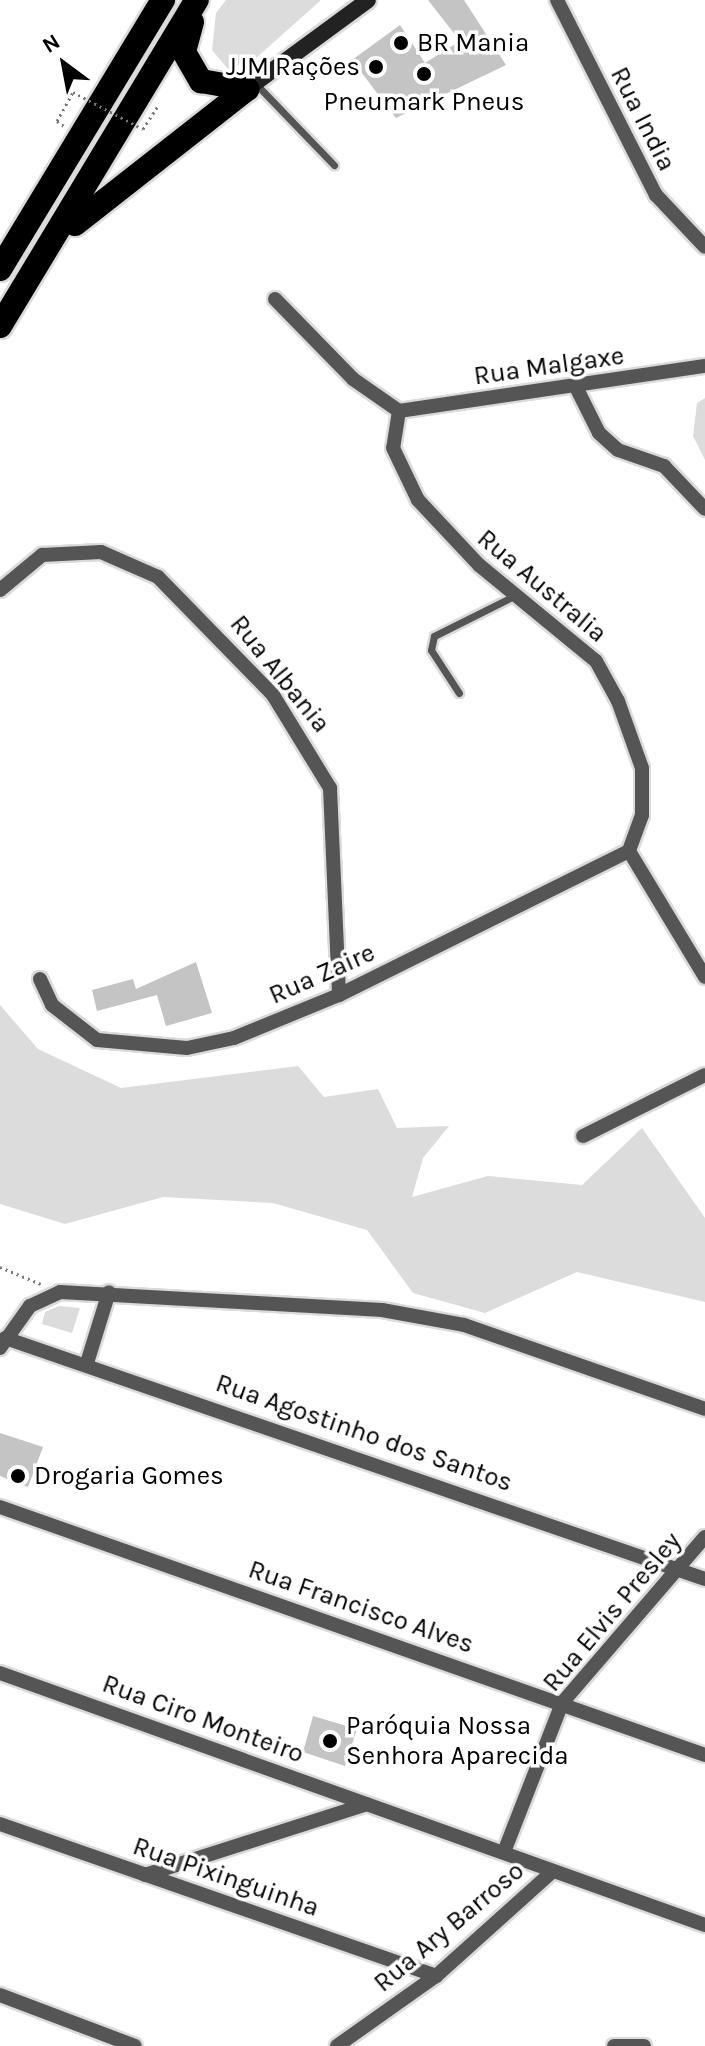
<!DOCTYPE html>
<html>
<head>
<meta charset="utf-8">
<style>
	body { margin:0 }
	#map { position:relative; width:705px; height:2046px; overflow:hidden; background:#fff; font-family:Karla,sans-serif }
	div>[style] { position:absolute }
	.green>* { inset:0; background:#dcdcdc }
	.building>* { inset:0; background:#c4c4c4 }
	.path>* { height:3px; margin-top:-1.5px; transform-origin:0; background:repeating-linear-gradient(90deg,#777 0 2px,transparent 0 6px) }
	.roads { filter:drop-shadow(2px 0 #dbdbdb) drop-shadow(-2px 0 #dbdbdb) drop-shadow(0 2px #dbdbdb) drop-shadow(0 -2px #dbdbdb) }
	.lane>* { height:7px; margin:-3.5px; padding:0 3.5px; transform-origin:3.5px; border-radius:3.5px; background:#555 }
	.street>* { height:14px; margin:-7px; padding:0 7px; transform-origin:7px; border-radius:7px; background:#555 }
	.secondary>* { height:16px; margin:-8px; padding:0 8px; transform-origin:8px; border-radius:8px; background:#222 }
	.highway>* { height:24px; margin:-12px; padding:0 12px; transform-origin:12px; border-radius:12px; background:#000 }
	.path-bridge>* { height:3px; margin-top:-1.5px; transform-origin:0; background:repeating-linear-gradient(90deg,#777 0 2px,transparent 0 6px) }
	.dots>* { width:22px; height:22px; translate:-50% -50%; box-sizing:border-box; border:4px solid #fff; border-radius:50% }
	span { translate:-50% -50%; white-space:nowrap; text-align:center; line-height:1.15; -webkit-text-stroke:7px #fff; paint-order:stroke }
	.poi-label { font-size:26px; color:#000 }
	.left { translate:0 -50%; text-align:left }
	.right { translate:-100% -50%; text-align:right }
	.street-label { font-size:26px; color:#000 }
	.north { position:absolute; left:24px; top:24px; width:80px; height:80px; -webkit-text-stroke:6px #fff; paint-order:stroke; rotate:328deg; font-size:22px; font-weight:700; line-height:32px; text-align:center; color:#000 }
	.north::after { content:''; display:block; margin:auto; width:28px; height:36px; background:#000; clip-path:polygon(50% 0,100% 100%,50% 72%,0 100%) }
</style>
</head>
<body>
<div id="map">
	<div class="green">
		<i style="clip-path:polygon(226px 0,321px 0,255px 59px,228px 69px,212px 50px,216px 13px)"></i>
		<i style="clip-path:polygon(705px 398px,705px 460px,693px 436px,697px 403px)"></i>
		<i style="clip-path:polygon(0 1005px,38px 1049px,121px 1088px,298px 1066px,324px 1097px,378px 1089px,397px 1128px,449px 1126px,423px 1158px,412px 1197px,488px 1176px,582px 1185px,642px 1128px,705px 1218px,705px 1302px,577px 1272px,485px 1313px,413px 1293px,367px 1230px,273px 1203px,163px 1197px,65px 1224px,0 1204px)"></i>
		<i style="clip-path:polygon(59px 1306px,80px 1308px,72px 1333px,42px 1324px,45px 1312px)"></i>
	</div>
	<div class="building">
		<i style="clip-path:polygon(428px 0,464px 0,506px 65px,396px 118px,352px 60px,400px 25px,425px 63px,460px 41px)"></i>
		<i style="clip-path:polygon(196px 962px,212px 1013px,166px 1026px,157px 995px,97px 1011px,92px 990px,133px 979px,136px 989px)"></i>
		<i style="clip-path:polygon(0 1433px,43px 1447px,28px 1487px,0 1476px)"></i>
		<i style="clip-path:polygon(313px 1716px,357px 1729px,345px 1766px,303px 1752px)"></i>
	</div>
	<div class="path">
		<i style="left:57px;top:121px;width:9px;rotate:36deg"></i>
		<i style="left:0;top:1267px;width:44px;rotate:22.5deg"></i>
	</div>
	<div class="roads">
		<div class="lane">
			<i style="left:255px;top:83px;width:114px;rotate:46.1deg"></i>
			<i style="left:459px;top:693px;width:51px;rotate:-123.1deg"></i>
			<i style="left:431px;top:650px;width:14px;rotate:-78deg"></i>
			<i style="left:434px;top:636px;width:92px;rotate:-26.6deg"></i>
		</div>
		<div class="street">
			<i style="left:557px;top:0;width:219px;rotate:63.1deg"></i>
			<i style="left:656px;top:195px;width:71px;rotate:46.7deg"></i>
			<i style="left:275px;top:299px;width:112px;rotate:45.7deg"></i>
			<i style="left:353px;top:379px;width:56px;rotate:34.8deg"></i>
			<i style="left:576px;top:387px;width:51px;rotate:63.4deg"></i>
			<i style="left:599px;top:433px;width:25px;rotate:42deg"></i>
			<i style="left:618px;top:450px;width:49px;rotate:19.2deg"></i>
			<i style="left:664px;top:466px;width:59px;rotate:46.4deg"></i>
			<i style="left:399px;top:411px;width:37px;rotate:99deg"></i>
			<i style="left:393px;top:448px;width:58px;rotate:64.3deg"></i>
			<i style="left:418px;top:500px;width:89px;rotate:46.8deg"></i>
			<i style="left:479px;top:565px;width:151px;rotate:39.4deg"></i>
			<i style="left:596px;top:661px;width:46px;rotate:61.2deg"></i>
			<i style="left:618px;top:701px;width:71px;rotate:70.3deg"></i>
			<i style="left:642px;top:768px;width:47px;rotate:90deg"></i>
			<i style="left:642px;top:815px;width:38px;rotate:110deg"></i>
			<i style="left:629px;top:851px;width:147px;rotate:58.9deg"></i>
			<i style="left:399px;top:411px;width:309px;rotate:-8.4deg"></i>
			<i style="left:0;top:590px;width:55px;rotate:-39.8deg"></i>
			<i style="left:42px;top:555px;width:59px;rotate:-2.9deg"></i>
			<i style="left:101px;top:552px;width:62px;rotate:23.7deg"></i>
			<i style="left:158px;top:577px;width:165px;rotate:45.7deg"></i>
			<i style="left:273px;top:695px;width:109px;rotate:58.5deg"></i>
			<i style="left:330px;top:788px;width:207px;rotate:87.5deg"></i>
			<i style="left:40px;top:979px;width:29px;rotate:65deg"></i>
			<i style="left:52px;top:1005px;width:57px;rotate:37.9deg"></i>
			<i style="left:97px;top:1040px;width:90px;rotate:5.1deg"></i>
			<i style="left:187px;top:1048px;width:48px;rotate:-12deg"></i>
			<i style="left:234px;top:1038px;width:113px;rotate:-22.3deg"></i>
			<i style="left:339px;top:995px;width:324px;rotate:-26.4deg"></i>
			<i style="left:583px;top:1136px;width:136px;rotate:-26.6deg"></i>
			<i style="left:5px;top:1338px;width:740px;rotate:19deg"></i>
			<i style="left:0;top:1348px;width:52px;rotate:-54.5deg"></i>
			<i style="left:30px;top:1306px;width:33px;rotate:-25deg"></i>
			<i style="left:60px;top:1292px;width:323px;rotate:3.2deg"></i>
			<i style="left:382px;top:1310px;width:83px;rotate:10.4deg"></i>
			<i style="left:464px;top:1325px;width:255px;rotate:19.2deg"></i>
			<i style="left:87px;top:1363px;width:74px;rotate:-72.8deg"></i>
			<i style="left:0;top:1507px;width:747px;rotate:19.38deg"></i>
			<i style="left:0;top:1673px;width:749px;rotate:19.67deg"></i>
			<i style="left:0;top:1824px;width:462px;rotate:19.2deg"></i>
			<i style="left:504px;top:1852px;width:160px;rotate:-68.7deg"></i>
			<i style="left:562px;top:1703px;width:219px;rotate:-49.3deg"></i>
			<i style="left:145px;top:1875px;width:233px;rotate:-17.7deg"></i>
			<i style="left:0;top:1995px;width:144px;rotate:20.7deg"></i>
			<i style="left:337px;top:2046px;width:121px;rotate:-35.3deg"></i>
			<i style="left:436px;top:1976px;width:156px;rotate:-41.9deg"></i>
			<i style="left:614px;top:2046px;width:30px"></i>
		</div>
		<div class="secondary">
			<i style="left:247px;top:89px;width:150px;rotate:-36.3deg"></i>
		</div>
		<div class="highway">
			<i style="left:192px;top:22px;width:31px;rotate:105deg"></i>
			<i style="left:184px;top:52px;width:34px;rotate:60deg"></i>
			<i style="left:201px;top:81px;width:47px;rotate:9.9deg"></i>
			<i style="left:75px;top:224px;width:219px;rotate:-38.1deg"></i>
			<i style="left:0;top:269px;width:315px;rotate:-58.8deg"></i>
			<i style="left:0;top:326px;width:381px;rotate:-58.9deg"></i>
		</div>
	</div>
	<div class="path-bridge">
		<i style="left:57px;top:121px;width:33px;rotate:-61deg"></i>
		<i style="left:73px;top:92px;width:79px;rotate:27.9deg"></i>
		<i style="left:143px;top:129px;width:30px;rotate:-57deg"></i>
	</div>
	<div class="dots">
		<i style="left:401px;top:43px;background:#000"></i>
		<i style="left:376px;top:67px;background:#000"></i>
		<i style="left:424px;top:74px;background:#000"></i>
		<i style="left:18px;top:1476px;background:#000"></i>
		<i style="left:330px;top:1741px;background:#000"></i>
	</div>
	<div class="poi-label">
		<span class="left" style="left:417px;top:43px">BR Mania</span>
		<span class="right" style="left:360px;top:67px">JJM Rações</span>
		<span style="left:424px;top:102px">Pneumark Pneus</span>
		<span class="left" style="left:34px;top:1476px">Drogaria Gomes</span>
		<span class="left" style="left:346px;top:1741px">Paróquia Nossa<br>Senhora Aparecida</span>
	</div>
	<div class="street-label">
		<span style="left:643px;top:119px;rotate:63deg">Rua India</span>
		<span style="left:549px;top:366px;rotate:-8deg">Rua Malgaxe</span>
		<span style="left:542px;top:586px;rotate:40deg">Rua Australia</span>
		<span style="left:280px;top:674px;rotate:51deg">Rua Albania</span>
		<span style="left:322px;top:974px;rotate:-24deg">Rua Zaire</span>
		<span style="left:364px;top:1433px;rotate:19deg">Rua Agostinho dos Santos</span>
		<span style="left:361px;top:1607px;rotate:19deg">Rua Francisco Alves</span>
		<span style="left:612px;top:1612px;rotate:-50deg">Rua Elvis Presley</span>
		<span style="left:203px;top:1719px;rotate:20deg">Rua Ciro Monteiro</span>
		<span style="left:226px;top:1877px;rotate:19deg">Rua Pixinguinha</span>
		<span style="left:449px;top:1927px;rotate:-40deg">Rua Ary Barroso</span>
	</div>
	<div class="north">N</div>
</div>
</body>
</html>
